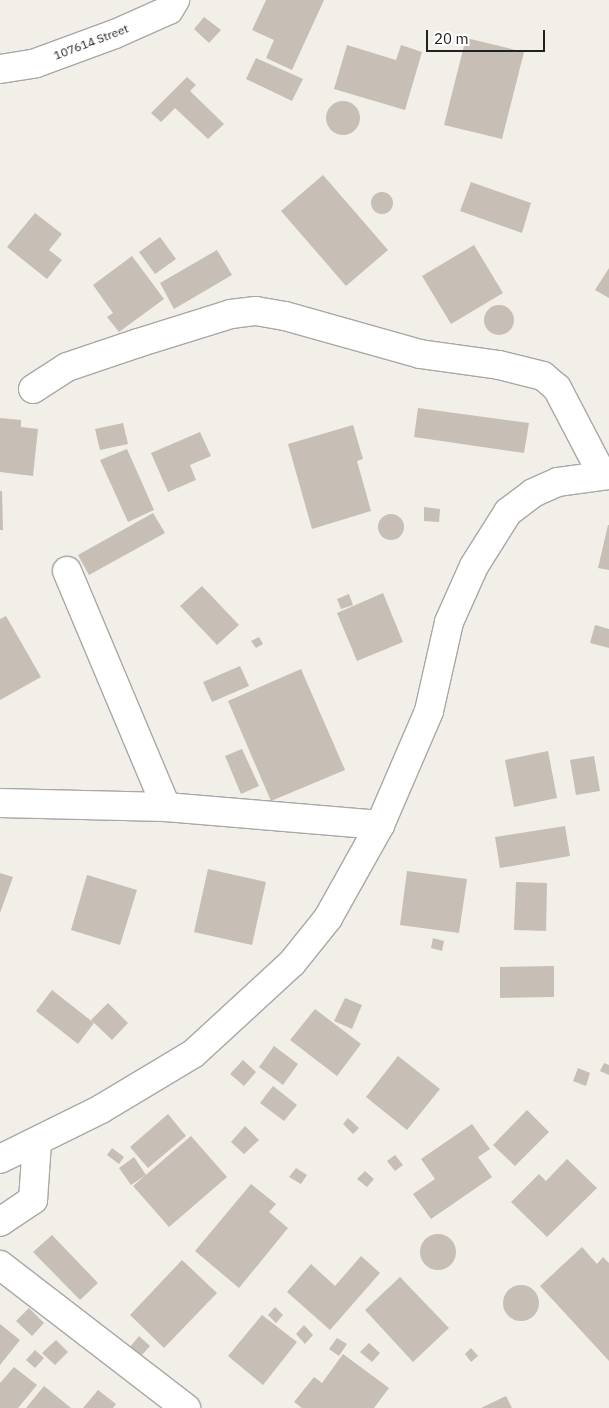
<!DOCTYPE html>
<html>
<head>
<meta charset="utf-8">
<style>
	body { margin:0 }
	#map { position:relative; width:609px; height:1408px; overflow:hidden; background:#f2efe8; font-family:"IBM Plex Sans",sans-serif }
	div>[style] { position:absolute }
	.building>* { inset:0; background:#c7beb6 }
	.round { border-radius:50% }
	.roads { filter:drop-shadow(1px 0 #a8a8a8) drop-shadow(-1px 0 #a8a8a8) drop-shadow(0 1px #a8a8a8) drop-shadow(0 -1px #a8a8a8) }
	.minor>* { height:28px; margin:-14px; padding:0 14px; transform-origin:14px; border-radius:14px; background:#fff }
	span { translate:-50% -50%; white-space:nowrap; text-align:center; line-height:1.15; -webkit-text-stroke:4px #fff; paint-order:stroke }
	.street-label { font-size:12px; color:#212121 }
	.scale { position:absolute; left:426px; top:30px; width:119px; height:22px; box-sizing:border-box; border:2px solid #212121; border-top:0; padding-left:6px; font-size:15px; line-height:18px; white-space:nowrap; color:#212121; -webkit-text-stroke:4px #fff; paint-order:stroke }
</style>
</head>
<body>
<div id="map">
	<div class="building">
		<i style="clip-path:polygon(266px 0,324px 0,292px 70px,266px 58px,274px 40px,252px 30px)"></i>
		<i style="clip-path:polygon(204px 17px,221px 30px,209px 43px,194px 29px)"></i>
		<i style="clip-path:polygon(466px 38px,524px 52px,502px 139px,444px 125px)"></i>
		<i style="clip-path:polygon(347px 45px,396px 60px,401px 45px,422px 52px,405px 110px,334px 89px)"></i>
		<i style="clip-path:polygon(256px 58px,303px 79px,292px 101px,246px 79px)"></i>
		<i style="clip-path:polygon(187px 77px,196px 85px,190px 91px,224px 124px,208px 139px,175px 108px,161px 122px,151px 113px)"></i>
		<i class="round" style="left:326px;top:101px;width:34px;height:34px"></i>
		<i style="clip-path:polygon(323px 175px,388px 250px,346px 286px,281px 211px)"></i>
		<i style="clip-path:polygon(471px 182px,531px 203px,522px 233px,460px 211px)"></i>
		<i class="round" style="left:371px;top:192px;width:22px;height:22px"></i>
		<i style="clip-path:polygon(35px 213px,62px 234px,49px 250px,62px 260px,47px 279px,7px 247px)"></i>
		<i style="clip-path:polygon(160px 237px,176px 259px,155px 274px,139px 252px)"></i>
		<i style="clip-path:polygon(474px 245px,503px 293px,451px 324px,422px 276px)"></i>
		<i style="clip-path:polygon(217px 250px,232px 275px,174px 309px,160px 283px)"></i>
		<i style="clip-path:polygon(132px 256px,164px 299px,119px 332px,107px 317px,113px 313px,93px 285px)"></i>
		<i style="clip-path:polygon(609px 268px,609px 298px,595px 290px)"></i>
		<i class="round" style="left:484px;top:305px;width:30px;height:30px"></i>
		<i style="clip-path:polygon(418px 408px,529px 423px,524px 453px,414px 437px)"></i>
		<i style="clip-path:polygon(0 418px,21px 420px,21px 427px,38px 429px,33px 476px,0 472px)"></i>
		<i style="clip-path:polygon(123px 423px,128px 444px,100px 450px,95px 429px)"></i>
		<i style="clip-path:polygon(353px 425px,363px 459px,357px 461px,371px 511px,312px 529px,288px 444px)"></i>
		<i style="clip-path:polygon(200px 432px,211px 456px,190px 465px,196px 480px,168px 492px,151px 453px)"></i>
		<i style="clip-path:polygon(127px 449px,154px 510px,128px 522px,100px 460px)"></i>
		<i style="clip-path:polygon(0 491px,2px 491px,3px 530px,0 530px)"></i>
		<i style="clip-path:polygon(424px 507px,440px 509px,439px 522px,424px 521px)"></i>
		<i style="clip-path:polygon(153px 513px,165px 533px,89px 575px,78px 555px)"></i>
		<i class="round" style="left:378px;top:514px;width:26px;height:26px"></i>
		<i style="clip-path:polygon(608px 525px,609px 525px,609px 570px,598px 568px)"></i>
		<i style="clip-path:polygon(202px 586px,239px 625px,217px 645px,180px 606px)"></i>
		<i style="clip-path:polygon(383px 593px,403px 642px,357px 661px,337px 613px)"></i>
		<i style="clip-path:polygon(349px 594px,353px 605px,341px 609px,337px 599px)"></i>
		<i style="clip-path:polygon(6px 616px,41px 677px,0 700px,0 619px)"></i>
		<i style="clip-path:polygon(595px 625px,609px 629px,609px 648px,590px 643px)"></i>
		<i style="clip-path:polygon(259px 637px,263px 644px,256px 648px,251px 641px)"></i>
		<i style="clip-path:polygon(240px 666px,249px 686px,212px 702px,203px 682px)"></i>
		<i style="clip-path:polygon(301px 669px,345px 770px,271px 801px,228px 701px)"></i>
		<i style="clip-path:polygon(242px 749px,259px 786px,241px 794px,225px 756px)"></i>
		<i style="clip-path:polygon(548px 751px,557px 798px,514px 807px,505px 760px)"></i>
		<i style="clip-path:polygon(594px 756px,600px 791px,576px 795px,570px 760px)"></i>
		<i style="clip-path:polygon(565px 826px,570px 856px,500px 868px,495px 837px)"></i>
		<i style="clip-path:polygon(208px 869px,266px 882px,252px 945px,194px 932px)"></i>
		<i style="clip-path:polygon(407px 871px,467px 879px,459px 933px,400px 925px)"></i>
		<i style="clip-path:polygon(0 873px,13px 877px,0 913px)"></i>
		<i style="clip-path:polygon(87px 875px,137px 890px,120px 945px,71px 930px)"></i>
		<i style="clip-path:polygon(516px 882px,547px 883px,546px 931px,514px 930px)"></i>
		<i style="clip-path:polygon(433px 938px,444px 941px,442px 951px,431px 948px)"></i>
		<i style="clip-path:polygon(554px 966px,554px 997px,500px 998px,500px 967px)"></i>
		<i style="clip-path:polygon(52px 990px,94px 1023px,78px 1044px,36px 1011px)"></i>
		<i style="clip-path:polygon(345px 998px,362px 1005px,352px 1029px,334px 1021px)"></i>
		<i style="clip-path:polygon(108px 1003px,128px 1023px,112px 1040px,91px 1020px)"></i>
		<i style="clip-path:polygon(315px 1009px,361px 1044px,337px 1076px,290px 1040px)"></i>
		<i style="clip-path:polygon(274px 1046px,298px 1064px,283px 1085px,259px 1067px)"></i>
		<i style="clip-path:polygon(398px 1056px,440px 1089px,407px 1130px,366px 1097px)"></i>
		<i style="clip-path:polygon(243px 1060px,256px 1072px,244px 1086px,230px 1074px)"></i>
		<i style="clip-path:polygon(604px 1063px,609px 1065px,609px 1075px,600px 1071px)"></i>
		<i style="clip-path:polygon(578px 1068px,590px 1073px,586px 1086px,573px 1081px)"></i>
		<i style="clip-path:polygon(273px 1086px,297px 1105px,284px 1121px,260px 1103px)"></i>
		<i style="clip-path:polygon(527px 1110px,549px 1132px,515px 1166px,493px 1145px)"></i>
		<i style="clip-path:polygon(168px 1114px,186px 1136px,148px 1168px,130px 1147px)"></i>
		<i style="clip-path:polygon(348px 1118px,359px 1128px,353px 1134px,343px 1124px)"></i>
		<i style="clip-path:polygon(472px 1124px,490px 1149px,478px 1157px,492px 1177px,431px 1219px,413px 1194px,435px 1179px,421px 1159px)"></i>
		<i style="clip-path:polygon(245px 1126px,259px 1140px,244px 1154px,231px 1142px)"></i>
		<i style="clip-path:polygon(191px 1136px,227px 1177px,169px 1227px,133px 1186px)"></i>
		<i style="clip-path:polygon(112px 1148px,124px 1157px,119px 1164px,107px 1155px)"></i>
		<i style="clip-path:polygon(395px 1155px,403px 1165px,395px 1171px,387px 1161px)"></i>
		<i style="clip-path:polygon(134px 1157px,146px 1175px,131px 1185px,119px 1168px)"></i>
		<i style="clip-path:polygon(567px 1159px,597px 1188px,547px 1237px,511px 1202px,539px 1174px,546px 1181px)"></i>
		<i style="clip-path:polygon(296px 1168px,307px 1175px,301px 1184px,289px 1177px)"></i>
		<i style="clip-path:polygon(365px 1171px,374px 1179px,367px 1187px,357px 1179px)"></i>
		<i style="clip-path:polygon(251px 1184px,276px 1204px,269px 1212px,288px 1228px,239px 1288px,195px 1251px)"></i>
		<i class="round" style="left:420px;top:1234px;width:36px;height:36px"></i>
		<i style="clip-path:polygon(52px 1235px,98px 1283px,80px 1300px,33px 1252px)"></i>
		<i style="clip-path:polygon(582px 1247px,597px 1264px,603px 1257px,609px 1263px,609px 1361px,540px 1286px)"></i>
		<i style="clip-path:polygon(361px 1256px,380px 1273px,330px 1330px,287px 1292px,311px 1264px,335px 1286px)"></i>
		<i style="clip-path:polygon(182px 1260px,217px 1293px,164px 1348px,130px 1315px)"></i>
		<i style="clip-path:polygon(400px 1277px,449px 1328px,413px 1362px,365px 1310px)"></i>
		<i class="round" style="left:503px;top:1285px;width:36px;height:36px"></i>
		<i style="clip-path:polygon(275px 1307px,283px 1315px,276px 1323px,268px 1315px)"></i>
		<i style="clip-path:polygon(29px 1308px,44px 1323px,32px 1336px,16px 1321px)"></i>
		<i style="clip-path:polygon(262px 1315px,297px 1342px,263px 1385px,228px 1356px)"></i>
		<i style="clip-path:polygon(0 1324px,20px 1340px,0 1365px)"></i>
		<i style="clip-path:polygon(304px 1325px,313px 1335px,305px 1344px,296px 1334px)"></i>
		<i style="clip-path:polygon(139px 1336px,150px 1346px,141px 1356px,130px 1347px)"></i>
		<i style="clip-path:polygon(337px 1338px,347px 1344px,339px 1356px,329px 1349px)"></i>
		<i style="clip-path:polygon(56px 1340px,68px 1352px,55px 1365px,42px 1353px)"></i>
		<i style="clip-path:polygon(369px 1343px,380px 1353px,372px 1362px,360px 1352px)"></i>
		<i style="clip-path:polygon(471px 1348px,478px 1356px,471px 1362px,465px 1354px)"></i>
		<i style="clip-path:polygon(35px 1350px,44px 1358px,35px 1368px,26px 1360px)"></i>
		<i style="clip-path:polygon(343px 1354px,389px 1388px,374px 1408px,302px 1408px,294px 1402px,314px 1377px,322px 1383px)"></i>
		<i style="clip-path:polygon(14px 1367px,37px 1385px,18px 1408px,0 1408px,0 1383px)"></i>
		<i style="clip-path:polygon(44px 1386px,71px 1408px,26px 1408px)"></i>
		<i style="clip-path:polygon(98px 1390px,116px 1404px,113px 1408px,83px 1408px)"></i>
		<i style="clip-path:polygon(506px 1396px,512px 1408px,481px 1408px)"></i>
	</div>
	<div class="roads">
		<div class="minor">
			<i style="left:0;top:69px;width:36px;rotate:-9deg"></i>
			<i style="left:36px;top:63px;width:84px;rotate:-20.2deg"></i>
			<i style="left:115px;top:34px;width:59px;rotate:-24deg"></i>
			<i style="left:169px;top:10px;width:12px;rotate:-59deg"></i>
			<i style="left:33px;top:389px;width:40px;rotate:-32.9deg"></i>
			<i style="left:67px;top:367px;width:75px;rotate:-18.7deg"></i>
			<i style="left:138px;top:343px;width:97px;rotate:-17.3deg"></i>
			<i style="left:231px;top:314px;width:25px;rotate:-7deg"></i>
			<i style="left:256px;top:311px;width:29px;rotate:10deg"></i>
			<i style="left:285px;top:316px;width:140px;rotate:15.7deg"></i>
			<i style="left:420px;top:354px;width:80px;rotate:7.9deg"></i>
			<i style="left:499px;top:365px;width:45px;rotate:14deg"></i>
			<i style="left:543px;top:376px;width:18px;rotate:41deg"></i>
			<i style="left:557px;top:388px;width:97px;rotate:62.4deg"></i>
			<i style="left:67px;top:571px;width:256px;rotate:67.2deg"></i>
			<i style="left:0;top:803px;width:166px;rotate:1.4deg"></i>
			<i style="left:166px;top:807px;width:215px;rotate:4.8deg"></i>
			<i style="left:0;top:1159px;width:113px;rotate:-26.3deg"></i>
			<i style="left:101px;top:1109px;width:107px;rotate:-30.9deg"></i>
			<i style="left:193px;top:1054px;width:134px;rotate:-42.6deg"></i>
			<i style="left:292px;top:963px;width:58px;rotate:-51.3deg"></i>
			<i style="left:328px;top:918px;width:107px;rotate:-60.8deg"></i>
			<i style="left:380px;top:825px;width:124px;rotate:-66.7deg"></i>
			<i style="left:429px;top:711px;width:91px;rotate:-77.3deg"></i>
			<i style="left:449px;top:622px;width:61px;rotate:-65.9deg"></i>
			<i style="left:474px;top:566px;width:64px;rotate:-57.8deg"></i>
			<i style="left:508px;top:512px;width:31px;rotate:-37deg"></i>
			<i style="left:533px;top:493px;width:27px;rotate:-24deg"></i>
			<i style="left:558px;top:482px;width:51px;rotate:-7.8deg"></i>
			<i style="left:0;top:1222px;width:40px;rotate:-34deg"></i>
			<i style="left:33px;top:1200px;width:57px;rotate:-86deg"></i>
			<i style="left:0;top:1265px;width:235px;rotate:37.6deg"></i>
		</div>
	</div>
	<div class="street-label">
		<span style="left:91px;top:42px;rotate:-21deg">107614 Street</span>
	</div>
	<div class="scale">20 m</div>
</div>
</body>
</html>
